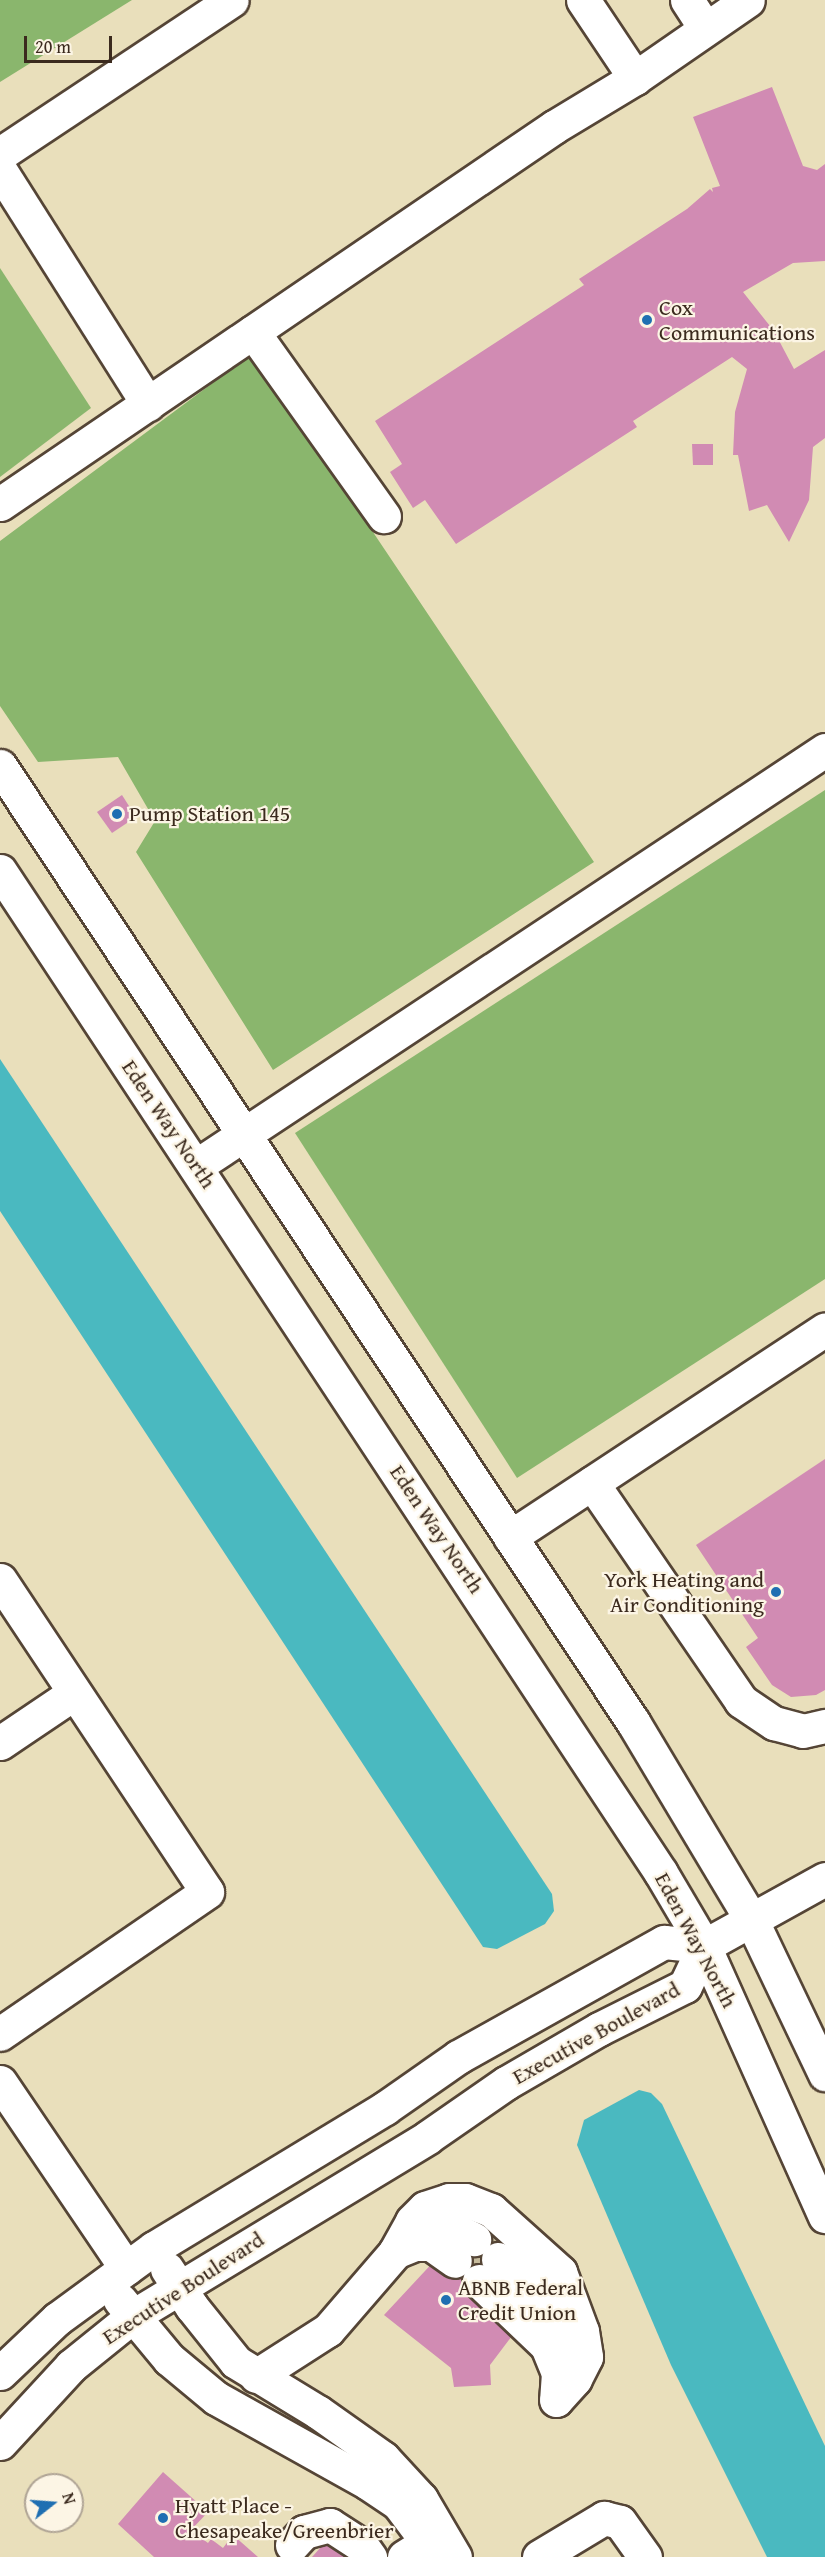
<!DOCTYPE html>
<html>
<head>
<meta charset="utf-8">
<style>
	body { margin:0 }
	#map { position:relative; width:825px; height:2557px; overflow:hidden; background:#e9dfbb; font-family:"Gentium Book Plus",serif }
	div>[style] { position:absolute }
	.forest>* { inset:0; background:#8ab66d }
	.water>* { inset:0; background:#4ab9c0 }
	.building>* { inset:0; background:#d18bb3 }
	.minor-tunnel>* { height:33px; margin-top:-16.5px; transform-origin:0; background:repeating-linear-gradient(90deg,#c6bb9c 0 33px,transparent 0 49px) }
	.roads { filter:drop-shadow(2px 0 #554536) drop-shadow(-2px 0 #554536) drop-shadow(0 2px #554536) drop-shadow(0 -2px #554536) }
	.minor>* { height:33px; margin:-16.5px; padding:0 16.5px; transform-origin:16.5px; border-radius:16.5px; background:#fff }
	.dots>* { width:16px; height:16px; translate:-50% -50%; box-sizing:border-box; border:3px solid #fcf5e5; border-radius:50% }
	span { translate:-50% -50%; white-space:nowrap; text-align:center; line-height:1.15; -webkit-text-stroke:4.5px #fcf5e5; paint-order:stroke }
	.poi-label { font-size:22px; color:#3b2a1e }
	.left { translate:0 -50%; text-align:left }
	.right { translate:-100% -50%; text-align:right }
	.street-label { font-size:22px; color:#3b2a1e }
	.north { position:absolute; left:24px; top:2473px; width:60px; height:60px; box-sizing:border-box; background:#fcf5e5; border:2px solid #afa495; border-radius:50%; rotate:73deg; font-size:16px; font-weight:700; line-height:24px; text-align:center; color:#3b2a1e }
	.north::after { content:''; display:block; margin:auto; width:21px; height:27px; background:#1f6fb2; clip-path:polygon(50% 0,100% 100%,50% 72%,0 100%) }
	.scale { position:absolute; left:24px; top:36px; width:88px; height:27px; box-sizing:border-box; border:3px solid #3b2a1e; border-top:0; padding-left:8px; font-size:18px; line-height:21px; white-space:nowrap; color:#3b2a1e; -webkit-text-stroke:4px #fcf5e5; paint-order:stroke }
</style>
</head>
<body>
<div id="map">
	<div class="forest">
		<i style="clip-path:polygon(0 0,132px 0,0 82px)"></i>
		<i style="clip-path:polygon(0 268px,91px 408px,0 477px)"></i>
		<i style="clip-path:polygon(253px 353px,594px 862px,273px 1070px,136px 852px,155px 821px,118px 757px,38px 762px,0 706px,0 541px)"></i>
		<i style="clip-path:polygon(825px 790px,825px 1279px,517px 1478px,295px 1133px)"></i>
	</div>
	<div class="water">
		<i style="clip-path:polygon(0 1059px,552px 1894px,554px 1911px,545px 1924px,497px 1949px,483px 1947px,0 1211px)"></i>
		<i style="clip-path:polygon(639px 2090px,651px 2093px,662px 2104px,825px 2446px,825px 2557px,767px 2557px,671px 2365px,577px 2145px,584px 2120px)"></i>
	</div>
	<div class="building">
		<i style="clip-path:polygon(772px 87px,803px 166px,817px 170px,825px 164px,825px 261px,793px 263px,743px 292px,774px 331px,794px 369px,825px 350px,825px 438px,813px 447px,809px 500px,789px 542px,767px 505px,749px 511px,738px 455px,733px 455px,735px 412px,747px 369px,732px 357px,633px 421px,637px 427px,456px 544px,425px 500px,413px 508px,390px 472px,402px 464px,375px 421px,584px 285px,579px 279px,687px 209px,710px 189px,713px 192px,712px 188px,720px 186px,693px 117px)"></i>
		<i style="clip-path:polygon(692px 444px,713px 444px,713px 465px,693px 465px)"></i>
		<i style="clip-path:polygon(122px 795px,136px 817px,112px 833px,97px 812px)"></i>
		<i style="clip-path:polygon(825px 1459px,825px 1690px,816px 1695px,791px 1697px,772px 1685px,746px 1647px,758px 1638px,696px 1545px)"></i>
		<i style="clip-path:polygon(484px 2227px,508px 2247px,521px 2324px,490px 2365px,491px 2385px,454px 2387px,451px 2368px,384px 2315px,438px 2257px,450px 2266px)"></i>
		<i style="clip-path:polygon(163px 2472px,208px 2512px,192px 2529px,204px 2540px,208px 2543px,211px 2539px,223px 2548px,233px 2535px,258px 2557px,154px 2557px,118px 2524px)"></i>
		<i style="clip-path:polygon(330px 2537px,352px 2557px,312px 2557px)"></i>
	</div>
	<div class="minor-tunnel">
		<i style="left:483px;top:2229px;width:31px;rotate:40deg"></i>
		<i style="left:463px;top:2251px;width:31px;rotate:40deg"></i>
	</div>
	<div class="roads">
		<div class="minor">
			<i style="left:583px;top:0;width:94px;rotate:56.3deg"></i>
			<i style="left:687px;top:0;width:33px;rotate:57deg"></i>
			<i style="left:0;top:154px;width:278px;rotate:-33.6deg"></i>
			<i style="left:0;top:170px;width:277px;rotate:57.7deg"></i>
			<i style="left:253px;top:332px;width:226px;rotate:54.6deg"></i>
			<i style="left:0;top:504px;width:670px;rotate:-34.24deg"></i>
			<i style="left:554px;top:127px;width:95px;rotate:-31.2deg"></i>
			<i style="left:635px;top:78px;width:137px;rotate:-34.6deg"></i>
			<i style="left:0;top:766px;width:1147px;rotate:56.49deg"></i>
			<i style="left:633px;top:1722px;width:230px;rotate:59.1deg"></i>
			<i style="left:751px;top:1919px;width:172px;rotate:64.5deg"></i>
			<i style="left:0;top:871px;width:1200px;rotate:56.59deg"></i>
			<i style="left:661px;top:1873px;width:85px;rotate:59.5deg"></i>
			<i style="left:704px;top:1946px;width:296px;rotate:65.9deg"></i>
			<i style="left:196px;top:1166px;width:754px;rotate:-33.48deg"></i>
			<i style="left:592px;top:1483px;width:264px;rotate:55.6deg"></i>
			<i style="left:741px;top:1701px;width:40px;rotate:34deg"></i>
			<i style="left:774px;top:1723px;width:30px;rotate:15deg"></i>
			<i style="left:803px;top:1731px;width:23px;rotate:-13deg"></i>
			<i style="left:510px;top:1537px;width:377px;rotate:-33.4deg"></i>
			<i style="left:0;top:1580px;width:374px;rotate:56.4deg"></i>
			<i style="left:207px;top:1892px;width:251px;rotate:145.6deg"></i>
			<i style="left:0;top:1743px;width:89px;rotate:-34deg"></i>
			<i style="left:704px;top:1946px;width:138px;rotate:-29deg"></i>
			<i style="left:0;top:2082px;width:225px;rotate:55.9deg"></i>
			<i style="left:418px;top:2227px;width:23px;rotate:-10deg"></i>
			<i style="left:441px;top:2223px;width:37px;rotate:26deg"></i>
			<i style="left:395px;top:2252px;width:35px;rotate:-61deg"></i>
			<i style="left:412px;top:2221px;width:18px;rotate:-45deg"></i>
			<i style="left:425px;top:2208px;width:25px;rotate:-18deg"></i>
			<i style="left:449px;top:2200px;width:16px"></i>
			<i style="left:465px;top:2200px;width:28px;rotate:21deg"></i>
			<i style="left:491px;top:2210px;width:93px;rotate:41.9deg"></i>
			<i style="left:560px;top:2272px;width:63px;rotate:69.6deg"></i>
			<i style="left:582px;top:2331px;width:26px;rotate:81deg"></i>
			<i style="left:586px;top:2357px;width:25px;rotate:117deg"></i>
			<i style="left:575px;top:2379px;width:28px;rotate:132deg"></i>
			<i style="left:395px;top:2252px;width:22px;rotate:-22deg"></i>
			<i style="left:415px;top:2244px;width:16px"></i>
			<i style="left:431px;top:2244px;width:29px;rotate:35deg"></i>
			<i style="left:498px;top:2259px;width:68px;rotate:41.4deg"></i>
			<i style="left:549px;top:2304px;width:19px;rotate:51deg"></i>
			<i style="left:561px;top:2319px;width:25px;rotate:69deg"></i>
			<i style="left:167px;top:2269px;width:45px;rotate:56.7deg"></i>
			<i style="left:192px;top:2307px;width:70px;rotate:51.3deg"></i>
			<i style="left:236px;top:2362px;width:96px;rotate:31.4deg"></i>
			<i style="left:318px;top:2412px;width:80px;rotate:35.3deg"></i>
			<i style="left:383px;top:2458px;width:56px;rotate:47.2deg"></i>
			<i style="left:421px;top:2499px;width:67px;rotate:59.6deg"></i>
			<i style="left:479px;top:2281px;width:94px;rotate:43.7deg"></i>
			<i style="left:547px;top:2346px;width:29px;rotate:68deg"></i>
			<i style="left:558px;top:2373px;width:27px;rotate:94deg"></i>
			<i style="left:120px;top:2300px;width:77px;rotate:50.3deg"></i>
			<i style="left:169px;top:2359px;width:61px;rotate:39.7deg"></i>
			<i style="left:216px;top:2398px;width:174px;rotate:29.2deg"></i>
			<i style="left:368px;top:2483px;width:36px;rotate:34deg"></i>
			<i style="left:398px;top:2503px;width:31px;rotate:53deg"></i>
			<i style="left:0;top:2373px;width:79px;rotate:-43.5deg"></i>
			<i style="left:57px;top:2319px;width:120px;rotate:-36.2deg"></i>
			<i style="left:154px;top:2248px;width:270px;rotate:-31.2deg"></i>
			<i style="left:385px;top:2108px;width:89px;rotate:-34.9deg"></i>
			<i style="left:458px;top:2057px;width:236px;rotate:-29.2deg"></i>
			<i style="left:664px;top:1942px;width:40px;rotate:5.7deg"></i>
			<i style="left:256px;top:2376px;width:85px;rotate:-32.6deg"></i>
			<i style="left:328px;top:2330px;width:125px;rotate:-49.2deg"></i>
			<i style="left:0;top:2443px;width:105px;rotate:-47.3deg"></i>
			<i style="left:71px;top:2366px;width:80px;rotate:-38.9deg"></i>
			<i style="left:133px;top:2316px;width:345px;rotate:-31.2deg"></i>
			<i style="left:428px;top:2137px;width:95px;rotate:-34.7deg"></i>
			<i style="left:506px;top:2083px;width:108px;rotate:-30.1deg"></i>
			<i style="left:599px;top:2029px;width:96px;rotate:-26.6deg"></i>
			<i style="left:685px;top:1986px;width:44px;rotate:-64.6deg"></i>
			<i style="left:292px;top:2545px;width:18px;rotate:-47deg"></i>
			<i style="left:304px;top:2532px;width:27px;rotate:-15deg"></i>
			<i style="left:330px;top:2525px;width:38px;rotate:33deg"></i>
			<i style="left:362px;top:2546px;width:14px;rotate:54deg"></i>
			<i style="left:404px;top:2557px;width:26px;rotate:-32deg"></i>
			<i style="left:426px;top:2543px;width:28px;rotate:-88deg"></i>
			<i style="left:539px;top:2557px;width:76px;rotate:-31deg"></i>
			<i style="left:604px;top:2518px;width:16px;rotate:14deg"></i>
			<i style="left:620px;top:2522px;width:43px;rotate:54.5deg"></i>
		</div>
	</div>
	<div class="dots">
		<i style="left:647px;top:320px;background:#1f6fb2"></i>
		<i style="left:117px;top:814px;background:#1f6fb2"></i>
		<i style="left:776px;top:1592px;background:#1f6fb2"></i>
		<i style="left:446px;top:2300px;background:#1f6fb2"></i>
		<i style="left:163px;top:2518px;background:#1f6fb2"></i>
	</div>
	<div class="poi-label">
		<span class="left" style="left:659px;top:320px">Cox<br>Communications</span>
		<span class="left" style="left:129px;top:814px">Pump Station 145</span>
		<span class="right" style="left:764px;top:1592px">York Heating and<br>Air Conditioning</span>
		<span class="left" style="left:458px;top:2300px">ABNB Federal<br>Credit Union</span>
		<span class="left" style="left:175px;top:2518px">Hyatt Place -<br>Chesapeake/Greenbrier</span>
	</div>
	<div class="street-label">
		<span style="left:169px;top:1124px;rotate:56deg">Eden Way North</span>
		<span style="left:437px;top:1529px;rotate:56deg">Eden Way North</span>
		<span style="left:696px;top:1940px;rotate:62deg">Eden Way North</span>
		<span style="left:596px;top:2033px;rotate:-29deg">Executive Boulevard</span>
		<span style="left:183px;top:2288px;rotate:-33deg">Executive Boulevard</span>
	</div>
	<div class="north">N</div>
	<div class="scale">20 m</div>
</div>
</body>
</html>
